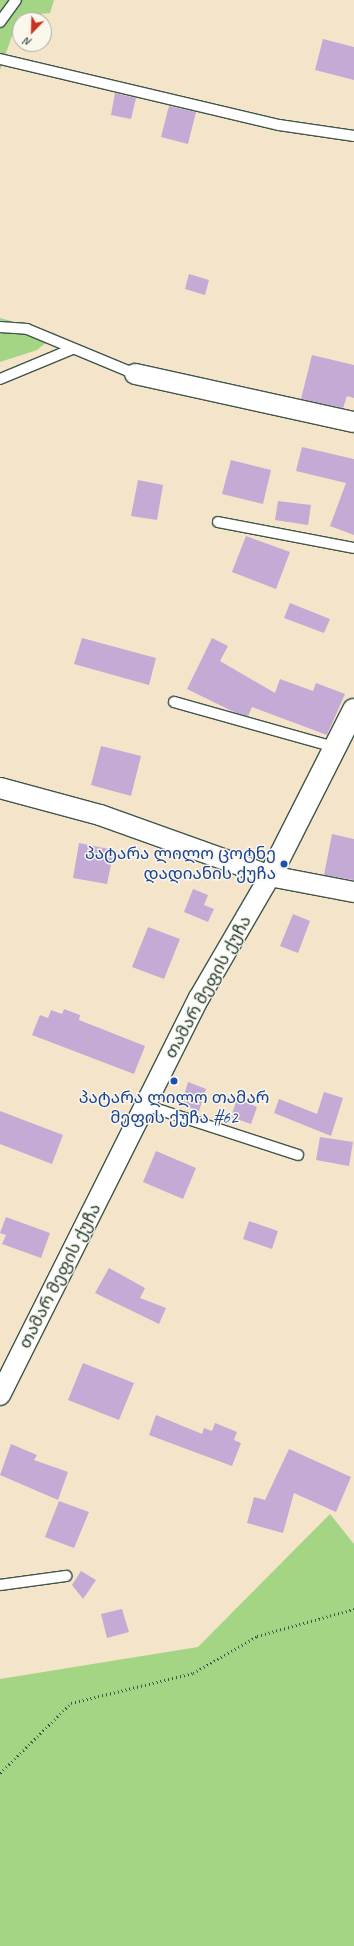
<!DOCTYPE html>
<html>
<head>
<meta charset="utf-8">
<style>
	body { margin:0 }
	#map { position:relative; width:354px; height:1946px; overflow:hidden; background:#f3e4ca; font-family:Caveat,"Noto Sans Georgian",sans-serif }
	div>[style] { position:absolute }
	.green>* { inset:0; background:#a3d584 }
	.building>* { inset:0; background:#c4abd5 }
	.path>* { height:2.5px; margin-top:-1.25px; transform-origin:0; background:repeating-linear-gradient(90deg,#3f564a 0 1px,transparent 0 4px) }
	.roads { filter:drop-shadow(1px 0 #3f564a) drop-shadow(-1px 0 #3f564a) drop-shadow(0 1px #3f564a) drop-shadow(0 -1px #3f564a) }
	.service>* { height:10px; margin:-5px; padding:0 5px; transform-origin:5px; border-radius:5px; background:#fff }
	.minor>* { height:20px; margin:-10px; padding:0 10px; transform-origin:10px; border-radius:10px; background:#fff }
	.tertiary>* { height:22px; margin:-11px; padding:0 11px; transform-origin:11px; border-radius:11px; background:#fff }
	.dots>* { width:11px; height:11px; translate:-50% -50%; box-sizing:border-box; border:2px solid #fbf7ec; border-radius:50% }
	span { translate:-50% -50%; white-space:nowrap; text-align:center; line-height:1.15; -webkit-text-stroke:3px #fbf7ec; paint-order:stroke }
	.transit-label { font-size:17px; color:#164399 }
	.right { translate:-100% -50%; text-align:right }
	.street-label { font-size:17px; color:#1f3d34 }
	.north { position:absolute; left:12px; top:12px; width:40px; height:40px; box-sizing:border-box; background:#fbf7ec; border:1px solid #a3ada2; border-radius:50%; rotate:203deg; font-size:11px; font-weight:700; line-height:16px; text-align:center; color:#1f3d34 }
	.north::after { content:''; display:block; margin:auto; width:14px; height:18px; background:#c8321e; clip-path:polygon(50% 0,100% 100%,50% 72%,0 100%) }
</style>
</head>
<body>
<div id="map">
	<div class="green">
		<i style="clip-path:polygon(0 0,54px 0,50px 13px,19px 16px,0 70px)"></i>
		<i style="clip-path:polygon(0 318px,57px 334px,37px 350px,0 362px)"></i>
		<i style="clip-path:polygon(330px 1514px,354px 1544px,354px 1946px,0 1946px,0 1679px,198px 1647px)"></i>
	</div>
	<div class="building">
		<i style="clip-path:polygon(323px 39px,354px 47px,354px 80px,315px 70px)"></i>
		<i style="clip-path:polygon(115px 93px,136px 98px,131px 119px,111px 115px)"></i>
		<i style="clip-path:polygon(169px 106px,196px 112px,188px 144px,161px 137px)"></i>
		<i style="clip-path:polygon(189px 274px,209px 280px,205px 295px,185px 289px)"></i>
		<i style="clip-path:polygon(312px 355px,354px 365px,354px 398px,347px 396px,343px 408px,301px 399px)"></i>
		<i style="clip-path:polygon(302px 447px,354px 459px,354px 535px,330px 526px,346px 483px,296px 471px)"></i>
		<i style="clip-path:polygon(231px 460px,271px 470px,263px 504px,222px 494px)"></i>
		<i style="clip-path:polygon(138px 480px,163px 485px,157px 520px,131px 516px)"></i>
		<i style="clip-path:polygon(278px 501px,311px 505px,308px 525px,275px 520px)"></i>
		<i style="clip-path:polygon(246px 536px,290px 552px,276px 589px,232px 572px)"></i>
		<i style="clip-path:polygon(290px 603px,330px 619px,324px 633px,284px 618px)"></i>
		<i style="clip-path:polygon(82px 638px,156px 658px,149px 685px,74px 664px)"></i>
		<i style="clip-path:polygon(212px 638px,228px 646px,220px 661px,275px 693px,280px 679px,313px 691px,316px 683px,345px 694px,327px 735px,252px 707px,248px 716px,236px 713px,187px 689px)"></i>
		<i style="clip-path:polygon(101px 746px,141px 756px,131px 796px,91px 785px)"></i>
		<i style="clip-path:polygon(332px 834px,354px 839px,354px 880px,324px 875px)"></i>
		<i style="clip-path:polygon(79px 843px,114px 850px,107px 884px,73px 878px)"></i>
		<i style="clip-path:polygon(193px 889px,208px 895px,204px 905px,214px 909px,208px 922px,184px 912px)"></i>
		<i style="clip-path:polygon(293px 914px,310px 921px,298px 953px,280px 946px)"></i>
		<i style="clip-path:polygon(148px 927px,180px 939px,164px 979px,132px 967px)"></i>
		<i style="clip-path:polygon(64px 1009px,80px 1015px,79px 1020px,145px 1046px,134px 1074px,32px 1035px,40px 1015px,48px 1018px,51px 1010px,62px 1014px)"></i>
		<i style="clip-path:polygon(188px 1082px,206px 1089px,199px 1111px,181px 1105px)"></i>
		<i style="clip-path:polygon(324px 1092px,343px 1098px,331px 1136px,274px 1113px,279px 1099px,317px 1114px)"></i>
		<i style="clip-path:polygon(237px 1099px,257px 1107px,251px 1124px,231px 1117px)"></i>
		<i style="clip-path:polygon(0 1111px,63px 1135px,52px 1164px,0 1144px)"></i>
		<i style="clip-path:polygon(320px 1137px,353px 1142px,349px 1166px,316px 1160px)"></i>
		<i style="clip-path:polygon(156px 1151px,196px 1168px,183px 1199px,143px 1182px)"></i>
		<i style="clip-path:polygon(6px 1217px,50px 1233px,41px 1258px,2px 1244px,6px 1235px,0 1233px)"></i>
		<i style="clip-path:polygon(249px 1221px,278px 1231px,272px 1249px,243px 1239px)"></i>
		<i style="clip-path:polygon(109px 1268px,145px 1288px,140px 1298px,166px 1308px,159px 1324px,95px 1293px)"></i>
		<i style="clip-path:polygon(83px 1363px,134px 1383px,119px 1420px,68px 1400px)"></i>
		<i style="clip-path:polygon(156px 1415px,202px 1434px,204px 1428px,212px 1431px,215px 1423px,237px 1432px,234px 1440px,241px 1443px,232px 1466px,149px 1435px)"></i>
		<i style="clip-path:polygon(11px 1444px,37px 1455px,34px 1460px,68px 1472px,58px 1500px,0 1475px)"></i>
		<i style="clip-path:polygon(289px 1449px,351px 1477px,336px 1512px,294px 1493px,283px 1533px,247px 1523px,254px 1497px,265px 1500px)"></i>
		<i style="clip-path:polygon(59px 1501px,89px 1512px,74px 1548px,45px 1537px)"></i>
		<i style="clip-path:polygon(81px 1571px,96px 1580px,83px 1599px,72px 1585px)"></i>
		<i style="clip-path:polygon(122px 1609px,129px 1632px,107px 1638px,101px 1614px)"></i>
	</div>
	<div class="path">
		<i style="left:0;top:1773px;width:100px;rotate:-44.6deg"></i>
		<i style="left:71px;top:1703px;width:126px;rotate:-13.8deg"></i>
		<i style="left:193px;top:1673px;width:74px;rotate:-30deg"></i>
		<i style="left:257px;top:1636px;width:101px;rotate:-15.6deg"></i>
	</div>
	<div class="roads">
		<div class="service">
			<i style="left:0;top:22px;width:27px;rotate:-54deg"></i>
			<i style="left:0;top:59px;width:287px;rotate:13.3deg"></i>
			<i style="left:279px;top:125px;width:76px;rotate:8.3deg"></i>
			<i style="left:0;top:327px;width:27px;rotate:4deg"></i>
			<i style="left:27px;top:329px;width:117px;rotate:22.6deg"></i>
			<i style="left:0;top:379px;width:78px;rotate:-22.6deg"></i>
			<i style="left:218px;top:522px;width:138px;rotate:10.8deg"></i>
			<i style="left:174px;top:702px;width:166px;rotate:15.7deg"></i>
			<i style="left:145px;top:1105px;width:161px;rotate:18.1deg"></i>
			<i style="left:0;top:1585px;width:67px;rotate:-7.8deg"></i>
		</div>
		<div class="minor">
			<i style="left:135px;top:374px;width:224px;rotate:12.4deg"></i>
			<i style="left:0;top:788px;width:104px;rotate:15.1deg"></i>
			<i style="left:100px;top:815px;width:181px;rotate:19.7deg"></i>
			<i style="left:270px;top:876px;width:86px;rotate:10.8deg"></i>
			<i style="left:0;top:1395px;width:444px;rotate:-63.4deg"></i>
			<i style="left:199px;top:998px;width:141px;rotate:-59.8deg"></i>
		</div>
		<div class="tertiary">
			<i style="left:270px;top:876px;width:186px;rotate:-63.2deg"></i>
		</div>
	</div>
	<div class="dots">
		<i style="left:284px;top:864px;background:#1a4fb4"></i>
		<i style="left:174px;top:1081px;background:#1a4fb4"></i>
	</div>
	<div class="transit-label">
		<span class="right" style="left:276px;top:864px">პატარა ლილო ცოტნე<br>დადიანის ქუჩა</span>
		<span style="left:174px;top:1108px">პატარა ლილო თამარ<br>მეფის ქუჩა #62</span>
	</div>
	<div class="street-label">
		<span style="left:208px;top:987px;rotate:-61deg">თამარ მეფის ქუჩა</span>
		<span style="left:60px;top:1276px;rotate:-63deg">თამარ მეფის ქუჩა</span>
	</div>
	<div class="north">N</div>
</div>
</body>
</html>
